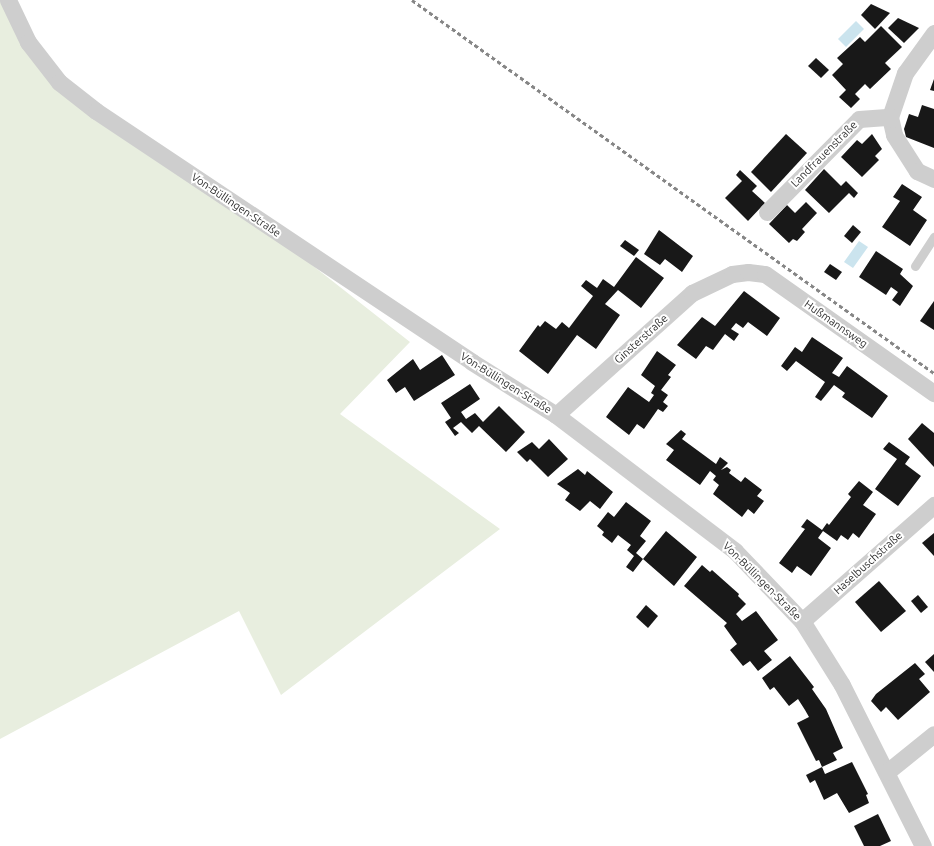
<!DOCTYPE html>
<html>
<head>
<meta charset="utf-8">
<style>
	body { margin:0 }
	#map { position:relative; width:934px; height:846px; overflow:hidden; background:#fff; font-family:Ubuntu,sans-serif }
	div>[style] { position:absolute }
	.green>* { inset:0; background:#e8eedf }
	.water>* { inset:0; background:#cbe4ee }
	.building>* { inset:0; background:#181818 }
	.service>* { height:9px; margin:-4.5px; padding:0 4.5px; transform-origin:4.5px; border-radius:4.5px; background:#cecece }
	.minor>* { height:17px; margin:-8.5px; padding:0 8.5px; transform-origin:8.5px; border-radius:8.5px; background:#cecece }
	.rail>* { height:3px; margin-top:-1.5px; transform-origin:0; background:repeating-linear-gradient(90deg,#868686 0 4px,transparent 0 7px) }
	span { translate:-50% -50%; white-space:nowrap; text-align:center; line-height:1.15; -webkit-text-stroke:4px #fff; paint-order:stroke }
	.street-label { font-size:11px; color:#313131 }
</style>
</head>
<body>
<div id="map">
	<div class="green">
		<i style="clip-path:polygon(0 0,57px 84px,284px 243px,410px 342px,340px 414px,500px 529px,281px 695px,239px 611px,0 739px)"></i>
	</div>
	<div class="water">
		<i style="clip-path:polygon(856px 21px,864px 29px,846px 47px,838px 39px)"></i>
		<i style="clip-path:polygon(859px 241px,868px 247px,853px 268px,844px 262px)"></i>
	</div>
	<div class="building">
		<i style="clip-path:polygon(871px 4px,890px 13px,875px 29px,861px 15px)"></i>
		<i style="clip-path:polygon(898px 18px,919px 28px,904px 43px,888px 28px)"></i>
		<i style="clip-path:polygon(881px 26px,902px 47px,885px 63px,891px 69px,870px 89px,865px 84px,855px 94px,860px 99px,851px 108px,839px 97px,846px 90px,832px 75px,843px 64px,837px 58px,860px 37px,865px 42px)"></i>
		<i style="clip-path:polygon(816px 58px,829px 70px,821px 78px,808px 66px)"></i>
		<i style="clip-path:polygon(934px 79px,934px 91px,930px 90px)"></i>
		<i style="clip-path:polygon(922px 105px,934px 109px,934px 148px,906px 137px,904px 129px,909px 114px,918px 117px)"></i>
		<i style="clip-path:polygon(786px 134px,807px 153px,771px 192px,751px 172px)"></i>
		<i style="clip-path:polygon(872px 134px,882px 149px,875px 156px,879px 160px,862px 177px,841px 157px,857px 140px,862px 144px)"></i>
		<i style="clip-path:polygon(824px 169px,841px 186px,846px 181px,858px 193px,854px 198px,849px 193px,829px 213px,805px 190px)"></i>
		<i style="clip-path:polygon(740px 170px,757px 186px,752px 191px,765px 203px,748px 221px,725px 198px,742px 181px,736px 175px)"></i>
		<i style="clip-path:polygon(902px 184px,922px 197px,913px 210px,927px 220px,910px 246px,882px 227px,900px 201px,893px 197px)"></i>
		<i style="clip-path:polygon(806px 202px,817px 213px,802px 229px,805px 232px,797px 241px,793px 239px,789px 243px,769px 224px,787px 205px,795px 213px)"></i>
		<i style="clip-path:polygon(853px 225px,861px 232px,852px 243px,844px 236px)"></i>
		<i style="clip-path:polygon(659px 230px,693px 256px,682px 272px,665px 259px,660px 265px,644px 254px)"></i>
		<i style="clip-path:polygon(625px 240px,639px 250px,634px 256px,620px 246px)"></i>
		<i style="clip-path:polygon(876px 251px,903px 269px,900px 274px,913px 286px,900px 306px,892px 300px,898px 292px,891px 287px,886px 295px,859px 277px)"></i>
		<i style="clip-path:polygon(636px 257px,664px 278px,641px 308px,618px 290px,605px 304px,620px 315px,596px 349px,577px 335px,548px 374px,519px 351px,538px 325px,540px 327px,545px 321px,556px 329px,562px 322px,569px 328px,593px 296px,581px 286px,586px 280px,597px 288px,603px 279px,614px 287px)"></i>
		<i style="clip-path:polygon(830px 264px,842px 272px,836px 280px,824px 272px)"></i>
		<i style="clip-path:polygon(744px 291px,780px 318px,767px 336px,748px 322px,743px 328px,736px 323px,731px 329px,739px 334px,734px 341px,725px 334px,713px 350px,706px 346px,696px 359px,677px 345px,702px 317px,715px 326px)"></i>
		<i style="clip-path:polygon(934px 301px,934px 330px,920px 321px)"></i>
		<i style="clip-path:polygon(812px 337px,843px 358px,832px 373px,839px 377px,847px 366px,888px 396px,872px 418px,842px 397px,845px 393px,834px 385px,821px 401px,815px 397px,825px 382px,796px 361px,787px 371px,781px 366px,795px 347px,802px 352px)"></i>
		<i style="clip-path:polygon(657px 351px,676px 365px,668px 375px,671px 377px,661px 390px,668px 395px,663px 402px,668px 406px,663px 412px,658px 409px,644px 429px,637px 424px,629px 435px,606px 417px,628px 387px,649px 402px,654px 395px,651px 393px,655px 386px,641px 375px)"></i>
		<i style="clip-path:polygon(442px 355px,455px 375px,414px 401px,405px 387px,396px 393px,387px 380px,413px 359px,420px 370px)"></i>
		<i style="clip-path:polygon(470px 384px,480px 399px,461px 412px,466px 419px,475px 413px,483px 422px,499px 406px,525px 432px,506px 452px,479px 426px,472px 433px,461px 422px,453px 428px,459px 433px,455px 436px,445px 422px,451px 418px,441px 403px)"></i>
		<i style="clip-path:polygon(922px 423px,934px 433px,934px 467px,908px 439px)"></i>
		<i style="clip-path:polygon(681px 430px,686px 434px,682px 439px,716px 464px,720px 457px,728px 463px,721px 470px,727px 467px,731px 470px,729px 473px,741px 482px,745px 477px,762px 490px,757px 496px,764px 501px,754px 514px,748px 509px,742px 517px,713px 494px,719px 485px,713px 480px,716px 476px,710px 471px,700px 485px,666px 460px,674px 450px,666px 444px)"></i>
		<i style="clip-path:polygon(549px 439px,568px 459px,548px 477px,530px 459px,527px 462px,517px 452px,532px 442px,539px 449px)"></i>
		<i style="clip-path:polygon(889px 442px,910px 457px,905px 464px,921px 476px,898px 506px,875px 489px,897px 459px,883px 449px)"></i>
		<i style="clip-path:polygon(578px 469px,585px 475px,587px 471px,613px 492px,600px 509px,590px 501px,580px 511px,565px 500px,570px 493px,557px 484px)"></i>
		<i style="clip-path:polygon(859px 481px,873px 492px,863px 505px,876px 514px,859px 538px,853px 533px,848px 540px,841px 535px,837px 541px,823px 531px,818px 538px,831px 548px,811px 576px,797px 566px,792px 573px,779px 563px,805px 529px,801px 527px,807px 519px,822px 530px,827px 523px,829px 525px,851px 497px,848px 494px)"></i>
		<i style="clip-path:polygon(626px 502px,651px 521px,640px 536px,646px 541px,636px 553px,643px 559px,666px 531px,697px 557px,674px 586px,643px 559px,633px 572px,626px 567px,634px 556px,627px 550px,631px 545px,618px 535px,612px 543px,602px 535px,604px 532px,597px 526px,608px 512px,614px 517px)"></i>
		<i style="clip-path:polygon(934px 533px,934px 556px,922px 543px)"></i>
		<i style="clip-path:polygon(702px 565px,710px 572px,712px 570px,739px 594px,738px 596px,746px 604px,736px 614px,742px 621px,756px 611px,778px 640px,764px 651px,772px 660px,758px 671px,750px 661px,743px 666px,730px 650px,737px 644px,724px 626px,727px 623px,684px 586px)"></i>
		<i style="clip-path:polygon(879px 581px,906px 611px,881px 632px,855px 602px)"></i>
		<i style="clip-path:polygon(918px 595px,928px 607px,921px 613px,911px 601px)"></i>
		<i style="clip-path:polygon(646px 605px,658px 616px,648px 628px,636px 617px)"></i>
		<i style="clip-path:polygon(934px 654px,934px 672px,925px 662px)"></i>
		<i style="clip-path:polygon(790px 656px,814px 687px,812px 689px,826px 709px,843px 748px,833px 753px,837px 760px,822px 767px,819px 760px,816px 761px,797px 723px,809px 717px,805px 710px,798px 699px,789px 706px,774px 687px,770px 690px,762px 678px)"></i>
		<i style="clip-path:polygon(915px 663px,925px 674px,919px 679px,930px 692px,898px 720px,886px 707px,881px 712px,871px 701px,876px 694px)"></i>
		<i style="clip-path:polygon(852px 762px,868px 794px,866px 795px,869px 803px,849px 813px,837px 793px,824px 800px,815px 780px,810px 783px,806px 775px,822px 767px,825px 774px)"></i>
		<i style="clip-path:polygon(878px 814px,891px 841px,880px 846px,864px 846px,854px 826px)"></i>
	</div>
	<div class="service">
		<i style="left:915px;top:266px;width:35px;rotate:-57deg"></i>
	</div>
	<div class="minor">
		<i style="left:8px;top:0;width:47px;rotate:64.5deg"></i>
		<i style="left:28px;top:42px;width:51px;rotate:52.2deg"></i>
		<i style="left:59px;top:82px;width:47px;rotate:38.1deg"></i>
		<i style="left:96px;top:111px;width:452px;rotate:33.7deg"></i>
		<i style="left:472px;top:362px;width:99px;rotate:32.2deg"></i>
		<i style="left:556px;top:415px;width:225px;rotate:37.2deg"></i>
		<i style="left:735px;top:551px;width:97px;rotate:46.3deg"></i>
		<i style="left:802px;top:621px;width:75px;rotate:58deg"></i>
		<i style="left:842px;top:685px;width:180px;rotate:63.3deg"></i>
		<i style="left:934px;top:33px;width:49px;rotate:125.9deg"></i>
		<i style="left:905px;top:73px;width:46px;rotate:108.8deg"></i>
		<i style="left:890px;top:117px;width:18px;rotate:77deg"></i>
		<i style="left:894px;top:135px;width:43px;rotate:57.4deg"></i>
		<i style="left:917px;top:171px;width:19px;rotate:25deg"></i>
		<i style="left:767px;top:212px;width:131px;rotate:-45.3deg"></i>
		<i style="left:859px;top:119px;width:31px;rotate:-4deg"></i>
		<i style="left:556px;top:415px;width:183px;rotate:-41.9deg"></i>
		<i style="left:692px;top:293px;width:44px;rotate:-25.4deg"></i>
		<i style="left:732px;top:274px;width:16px;rotate:-7deg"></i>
		<i style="left:748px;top:272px;width:17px;rotate:7deg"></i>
		<i style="left:765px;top:274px;width:207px;rotate:35.2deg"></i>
		<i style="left:802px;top:621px;width:176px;rotate:-41.3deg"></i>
		<i style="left:887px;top:772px;width:60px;rotate:-39deg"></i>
	</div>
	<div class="rail">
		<i style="left:412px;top:0;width:642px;rotate:35.55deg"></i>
	</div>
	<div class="street-label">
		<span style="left:824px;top:154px;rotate:-45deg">Landfrauenstraße</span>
		<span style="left:236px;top:205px;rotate:34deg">Von-Büllingen-Straße</span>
		<span style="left:836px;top:324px;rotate:35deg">Hußmannsweg</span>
		<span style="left:641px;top:339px;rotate:-42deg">Ginsterstraße</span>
		<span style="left:506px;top:383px;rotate:32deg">Von-Büllingen-Straße</span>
		<span style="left:868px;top:563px;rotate:-42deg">Haselbuschstraße</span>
		<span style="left:762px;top:581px;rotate:45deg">Von-Büllingen-Straße</span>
	</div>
</div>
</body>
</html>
